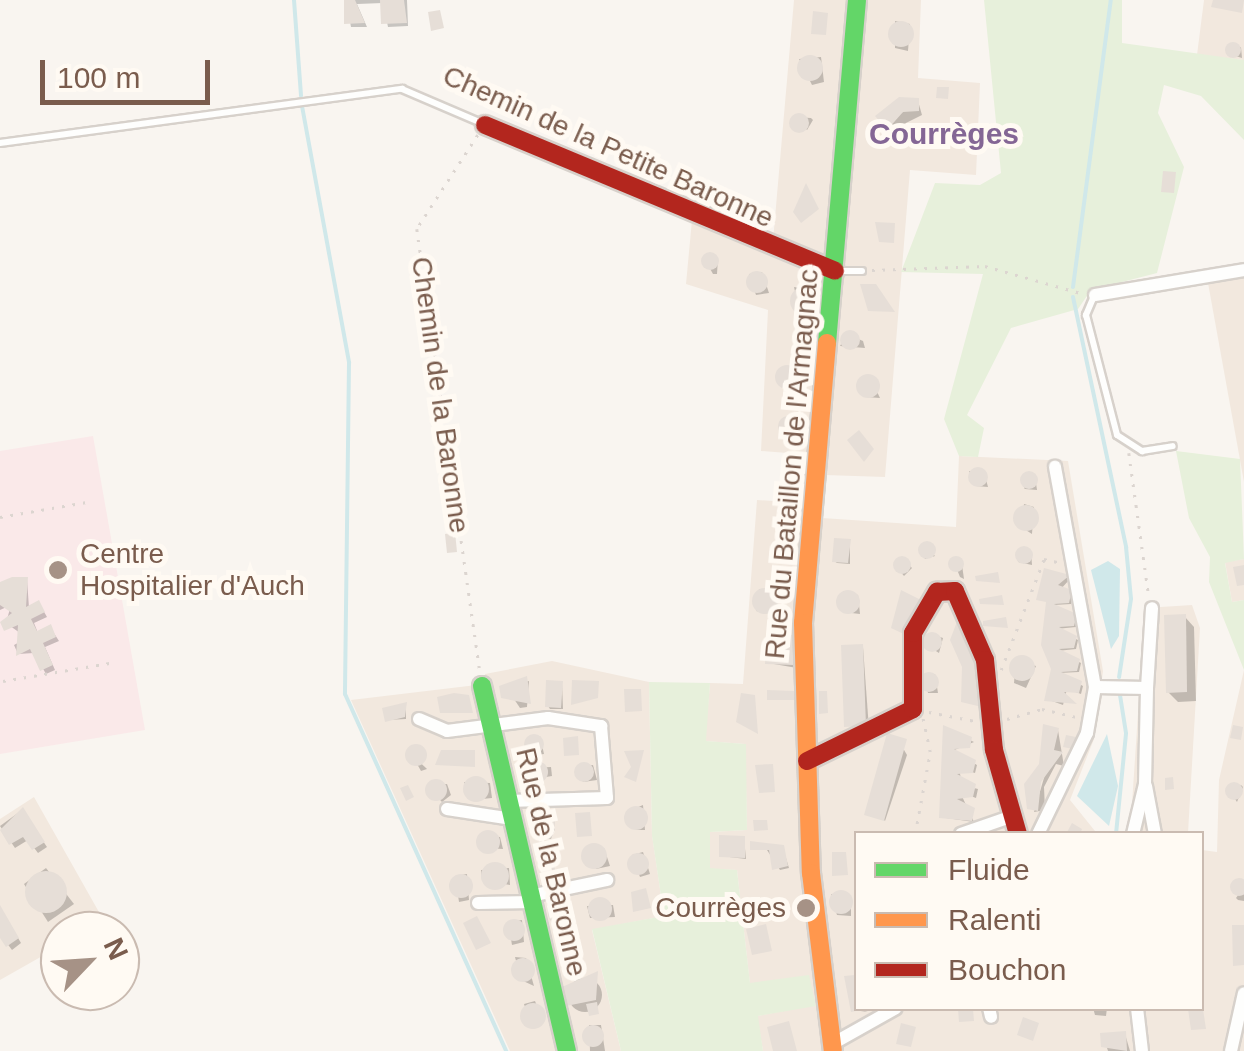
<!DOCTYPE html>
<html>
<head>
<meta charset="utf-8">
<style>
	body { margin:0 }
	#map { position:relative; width:1244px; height:1051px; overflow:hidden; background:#f9f5f0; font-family:Arial,sans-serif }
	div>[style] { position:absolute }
	.residential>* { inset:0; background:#f2e8de }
	.medical>* { inset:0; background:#fae9e9 }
	.green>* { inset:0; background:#e7f0db }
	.water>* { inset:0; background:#d0e8ea }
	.shadow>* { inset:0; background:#0003 }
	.round { border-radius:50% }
	.stream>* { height:4px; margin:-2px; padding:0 2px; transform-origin:2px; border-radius:2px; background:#d0e8ea }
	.building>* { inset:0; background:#e6ded7 }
	.path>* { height:2.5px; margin-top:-1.25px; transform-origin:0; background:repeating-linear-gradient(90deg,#dcd5d0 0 2.5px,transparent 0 10.5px) }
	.roads { filter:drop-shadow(2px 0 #d7d1cb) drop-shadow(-2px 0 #d7d1cb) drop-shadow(0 2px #d7d1cb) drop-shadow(0 -2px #d7d1cb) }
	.lane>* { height:6px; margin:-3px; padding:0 3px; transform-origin:3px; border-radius:3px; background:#fefefd }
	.street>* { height:12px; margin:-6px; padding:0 6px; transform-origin:6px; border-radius:6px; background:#fefefd }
	.fast>* { height:18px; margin:-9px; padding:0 9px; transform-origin:9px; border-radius:9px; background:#63d668 }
	.slow>* { height:18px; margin:-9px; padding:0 9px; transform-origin:9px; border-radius:9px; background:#ff974d }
	.jam>* { height:18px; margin:-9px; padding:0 9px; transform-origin:9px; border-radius:9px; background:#b3261e }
	.dots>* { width:28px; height:28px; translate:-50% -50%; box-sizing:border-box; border:5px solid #fffaf3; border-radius:50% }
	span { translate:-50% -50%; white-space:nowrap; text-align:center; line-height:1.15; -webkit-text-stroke:10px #fffaf3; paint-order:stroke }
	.street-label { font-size:28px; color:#7a5c4d }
	.poi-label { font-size:28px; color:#7a5c4d }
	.left { translate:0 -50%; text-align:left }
	.right { translate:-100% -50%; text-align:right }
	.neighbourhood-label { font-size:30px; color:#846695; font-weight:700 }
	.legend { position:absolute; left:854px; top:831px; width:350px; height:180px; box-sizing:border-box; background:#fffaf3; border:2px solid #cabbb1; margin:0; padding:12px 18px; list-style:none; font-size:30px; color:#7a5c4d }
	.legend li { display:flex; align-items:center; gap:20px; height:50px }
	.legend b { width:50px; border:2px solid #cabbb1 }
	.north { position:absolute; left:40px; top:911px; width:100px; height:100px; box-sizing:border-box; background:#fffaf3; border:2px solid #cabbb1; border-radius:50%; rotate:65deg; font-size:28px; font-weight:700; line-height:40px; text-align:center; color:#7a5c4d }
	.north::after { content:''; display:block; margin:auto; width:35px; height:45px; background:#a69286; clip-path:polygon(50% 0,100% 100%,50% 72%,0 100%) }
	.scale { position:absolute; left:40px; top:60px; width:170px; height:45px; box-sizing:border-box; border:5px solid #7a5c4d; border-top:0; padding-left:12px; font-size:30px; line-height:35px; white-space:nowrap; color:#7a5c4d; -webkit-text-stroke:8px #fffaf3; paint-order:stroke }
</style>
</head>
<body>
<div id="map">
	<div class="residential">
		<i style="clip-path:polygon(794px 0,921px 0,918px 78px,980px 83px,976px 175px,910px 170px,885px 477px,825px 475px,826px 456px,761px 451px,768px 310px,686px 284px,692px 220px,772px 252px)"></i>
		<i style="clip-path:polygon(1204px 0,1244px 0,1244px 60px,1197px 55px)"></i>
		<i style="clip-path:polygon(1244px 277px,1244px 482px,1208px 283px)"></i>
		<i style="clip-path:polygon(959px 456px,1068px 461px,1103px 671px,1094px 739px,1070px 800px,1095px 831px,856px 834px,856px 1008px,1202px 1008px,1202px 850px,1217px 852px,1219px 780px,1244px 670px,1244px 1051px,763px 1051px,757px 1016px,815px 1005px,750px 984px,737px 870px,710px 869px,710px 832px,747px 830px,745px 744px,705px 741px,710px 683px,743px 684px,757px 500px,806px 503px,807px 517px,956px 527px)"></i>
		<i style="clip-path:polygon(1244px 559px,1244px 600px,1232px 602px,1225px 562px)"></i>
		<i style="clip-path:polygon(1192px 605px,1200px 628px,1188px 833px,1130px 834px,1145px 608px)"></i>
		<i style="clip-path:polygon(552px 661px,649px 682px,652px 835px,664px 916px,592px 930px,621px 1051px,510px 1051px,351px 700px,485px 684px,485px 674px)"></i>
		<i style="clip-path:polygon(34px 797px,104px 921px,60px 931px,60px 946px,0 980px,0 819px)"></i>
	</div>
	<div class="medical">
		<i style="clip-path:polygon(93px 436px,145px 730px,0 754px,0 451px)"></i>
	</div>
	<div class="green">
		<i style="clip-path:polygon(984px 0,1122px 0,1122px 43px,1244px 60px,1244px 140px,1201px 96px,1164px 85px,1158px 113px,1184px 167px,1157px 273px,1091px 290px,1078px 309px,1011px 328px,967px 415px,984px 428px,978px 457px,959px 456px,944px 419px,983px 274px,901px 272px,935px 183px,980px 185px,1001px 173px)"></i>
		<i style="clip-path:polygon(1176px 451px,1240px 459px,1244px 559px,1225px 563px,1232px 602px,1244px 600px,1244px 670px,1209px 582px,1210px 557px,1189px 518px)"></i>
		<i style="clip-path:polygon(649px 682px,710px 683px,706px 741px,746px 744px,747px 830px,710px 832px,710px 868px,737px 870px,750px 983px,809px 975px,816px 1006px,758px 1016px,763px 1051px,621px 1051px,592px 929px,664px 916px,652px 836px)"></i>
	</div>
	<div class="water">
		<i style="clip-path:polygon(1108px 561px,1120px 569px,1119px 636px,1111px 649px,1091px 570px)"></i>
		<i style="clip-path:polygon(1107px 734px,1118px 786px,1109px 826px,1077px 796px)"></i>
	</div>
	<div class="shadow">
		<i style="clip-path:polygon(346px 0,407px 0,408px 26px,388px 27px,383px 3px,357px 4px,367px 27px,351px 27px)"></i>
		<i style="clip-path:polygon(895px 21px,910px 24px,908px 51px,895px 48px)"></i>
		<i style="clip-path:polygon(1241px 47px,1242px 58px,1226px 53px,1226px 50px)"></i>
		<i style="clip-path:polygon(821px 57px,824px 82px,812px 85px,799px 59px)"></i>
		<i style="clip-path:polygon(918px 101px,922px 115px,894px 129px,886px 124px)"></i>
		<i style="clip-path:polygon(795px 117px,811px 118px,813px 120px,807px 130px)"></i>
		<i style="clip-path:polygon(718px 257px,717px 274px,713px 274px,705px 260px)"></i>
		<i style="clip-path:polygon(762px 272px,769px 293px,756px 295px,749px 274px)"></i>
		<i style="clip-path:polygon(794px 287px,813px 290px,815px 318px,800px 313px)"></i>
		<i style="clip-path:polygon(847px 334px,863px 341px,865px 348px,840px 346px)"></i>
		<i style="clip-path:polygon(784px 366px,798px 370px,798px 391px,782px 387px)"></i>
		<i style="clip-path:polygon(870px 377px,880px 398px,866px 397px)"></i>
		<i style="clip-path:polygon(785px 423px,800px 424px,802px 435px,787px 433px)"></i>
		<i style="clip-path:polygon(969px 471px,984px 472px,988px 487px,976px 486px)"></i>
		<i style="clip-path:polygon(1035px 477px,1037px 490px,1025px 489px,1024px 488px)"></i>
		<i style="clip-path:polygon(1024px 504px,1034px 507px,1032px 534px,1021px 527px)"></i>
		<i style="clip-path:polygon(850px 541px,850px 564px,837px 563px,834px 561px)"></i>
		<i style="clip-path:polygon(921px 548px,934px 555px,935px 556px,925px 559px)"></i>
		<i style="clip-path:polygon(1021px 549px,1031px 552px,1032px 565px,1018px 562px)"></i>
		<i style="clip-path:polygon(952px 557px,961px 558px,964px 579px,960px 577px)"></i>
		<i style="clip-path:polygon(896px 566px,910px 566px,912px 568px,904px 576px)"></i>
		<i style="clip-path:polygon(1050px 572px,1070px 579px,1059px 591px,1073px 595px,1071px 604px,1054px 605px)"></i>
		<i style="clip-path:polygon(27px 579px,29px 608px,39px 603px,47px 617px,34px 623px,38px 633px,50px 627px,59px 641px,45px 647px,55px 670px,46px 674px,34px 653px,18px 654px,14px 645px,27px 638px,6px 623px,11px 605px,0 610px,0 585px)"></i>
		<i style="clip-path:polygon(759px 589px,773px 593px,776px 614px,756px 611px)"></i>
		<i style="clip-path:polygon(843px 591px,858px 595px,860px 614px,843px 612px)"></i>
		<i style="clip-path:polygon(1054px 606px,1078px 618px,1076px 627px,1056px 629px,1078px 640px,1076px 649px,1057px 651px,1081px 663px,1079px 672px,1059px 673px,1083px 686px,1081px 694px,1067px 689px,1063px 705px,1052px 701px)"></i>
		<i style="clip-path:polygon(1185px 617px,1194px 627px,1196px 701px,1178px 702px,1168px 692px)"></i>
		<i style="clip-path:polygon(931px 634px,943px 638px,939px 653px,928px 646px)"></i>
		<i style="clip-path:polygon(799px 642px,797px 668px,768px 663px)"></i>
		<i style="clip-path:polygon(863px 647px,869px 729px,861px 730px)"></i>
		<i style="clip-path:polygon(1016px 660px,1036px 666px,1026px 688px,1014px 683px)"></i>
		<i style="clip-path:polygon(935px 674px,938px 693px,928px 693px,925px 678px)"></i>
		<i style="clip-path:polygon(529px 681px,527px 707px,520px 708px,506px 687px)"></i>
		<i style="clip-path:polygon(562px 683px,563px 709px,550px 709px,548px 706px)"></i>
		<i style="clip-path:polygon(406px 705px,406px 719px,387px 720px)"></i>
		<i style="clip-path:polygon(949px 730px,974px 742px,952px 751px,977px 765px,975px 773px,959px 768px,962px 785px,978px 789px,976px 798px,960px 792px,974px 822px,946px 818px)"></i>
		<i style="clip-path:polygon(1058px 730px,1064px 766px,1056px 764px,1044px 787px,1045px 810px,1034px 812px)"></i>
		<i style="clip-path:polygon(540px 736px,544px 754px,530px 756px,529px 754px)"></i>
		<i style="clip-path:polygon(900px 743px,907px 755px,885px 821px,869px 804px)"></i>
		<i style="clip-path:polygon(412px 755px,426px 768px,427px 769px,421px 771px)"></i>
		<i style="clip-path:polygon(593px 765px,597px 780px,583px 782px,578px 767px)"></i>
		<i style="clip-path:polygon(551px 767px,552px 776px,528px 780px,527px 768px)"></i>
		<i style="clip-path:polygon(464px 782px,490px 783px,492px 798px,472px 800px)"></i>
		<i style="clip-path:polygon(447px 784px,451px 795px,442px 802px,427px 786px)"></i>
		<i style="clip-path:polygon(1241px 785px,1243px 787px,1237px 802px,1227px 787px)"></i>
		<i style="clip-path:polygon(643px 805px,645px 830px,636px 830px,631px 810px)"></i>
		<i style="clip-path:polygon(22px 810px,47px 847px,38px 853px,28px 840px,15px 848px,0 826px)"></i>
		<i style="clip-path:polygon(536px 815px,555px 829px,551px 839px,539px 837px)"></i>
		<i style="clip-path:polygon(479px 835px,500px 837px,503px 849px,486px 848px)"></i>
		<i style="clip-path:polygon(744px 838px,746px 859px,721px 856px)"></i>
		<i style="clip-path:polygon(604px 848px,610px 866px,596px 869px,590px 855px)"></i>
		<i style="clip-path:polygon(783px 848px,789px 868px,780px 870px,767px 850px,752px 849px)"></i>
		<i style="clip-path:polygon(643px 852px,650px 874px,640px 877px,632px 855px)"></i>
		<i style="clip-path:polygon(46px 868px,74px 904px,48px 922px,24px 884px)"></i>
		<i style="clip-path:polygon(509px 868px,510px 885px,482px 880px,481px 870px)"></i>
		<i style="clip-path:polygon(467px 874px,469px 900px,459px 902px,455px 876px)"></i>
		<i style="clip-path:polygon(1244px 887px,1244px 901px,1238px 900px,1236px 898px)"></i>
		<i style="clip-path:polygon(831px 894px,851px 898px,851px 916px,837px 915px)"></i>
		<i style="clip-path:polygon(566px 903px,573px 924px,554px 923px,551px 906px)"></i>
		<i style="clip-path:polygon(613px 905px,615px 917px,590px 918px,587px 906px)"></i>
		<i style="clip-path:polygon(0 907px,21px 943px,12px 950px,0 934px)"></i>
		<i style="clip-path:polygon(522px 920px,524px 942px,512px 945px,508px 922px)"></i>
		<i style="clip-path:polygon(515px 957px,526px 958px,534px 986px,521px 980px)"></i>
		<i class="round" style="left:568px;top:978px;width:34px;height:34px"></i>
		<i style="clip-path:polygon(849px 979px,856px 1008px,868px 1012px,853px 1010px)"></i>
		<i style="clip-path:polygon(524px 1004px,535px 1001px,543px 1021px,532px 1028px)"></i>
		<i style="clip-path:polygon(1093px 1008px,1107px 1008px,1106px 1016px,1095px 1015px)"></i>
		<i style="clip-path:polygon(589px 1025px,601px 1025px,605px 1051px,590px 1051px)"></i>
		<i style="clip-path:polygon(1125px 1034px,1130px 1051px,1108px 1051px,1103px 1035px)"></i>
	</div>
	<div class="stream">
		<i style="left:294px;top:0;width:96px;rotate:85.8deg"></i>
		<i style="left:302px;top:106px;width:261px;rotate:79.6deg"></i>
		<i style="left:349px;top:363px;width:331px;rotate:90.7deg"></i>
		<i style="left:345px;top:694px;width:392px;rotate:65.7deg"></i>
		<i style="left:1073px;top:287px;width:290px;rotate:-82.5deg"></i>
		<i style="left:1073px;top:297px;width:256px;rotate:78deg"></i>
		<i style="left:1126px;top:547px;width:52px;rotate:84.5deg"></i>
		<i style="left:1131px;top:599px;width:79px;rotate:98.7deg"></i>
		<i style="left:1116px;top:834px;width:101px;rotate:-84.3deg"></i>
		<i style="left:1126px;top:733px;width:45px;rotate:-99deg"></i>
	</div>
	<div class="building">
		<i style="clip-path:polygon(344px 0,355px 0,365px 23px,344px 24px)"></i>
		<i style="clip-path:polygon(380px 0,404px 0,407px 23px,381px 24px)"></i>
		<i style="clip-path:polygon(1213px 0,1244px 0,1242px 13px,1211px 7px)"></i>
		<i style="clip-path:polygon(440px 10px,444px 28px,431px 31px,428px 12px)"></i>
		<i style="clip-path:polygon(813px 11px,828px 13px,826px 35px,811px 34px)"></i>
		<i class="round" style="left:888px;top:21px;width:26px;height:26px"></i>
		<i class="round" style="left:1225px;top:42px;width:16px;height:16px"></i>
		<i class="round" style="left:797px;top:55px;width:26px;height:26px"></i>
		<i style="clip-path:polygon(937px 87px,949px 87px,948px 99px,936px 98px)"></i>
		<i style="clip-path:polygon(899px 97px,919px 98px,919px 111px,903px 112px,887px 130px,875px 116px)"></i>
		<i class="round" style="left:789px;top:113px;width:20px;height:20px"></i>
		<i style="clip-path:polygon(1163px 171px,1176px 172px,1174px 193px,1161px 192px)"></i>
		<i style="clip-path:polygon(806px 183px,819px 209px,801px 223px,793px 212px)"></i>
		<i style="clip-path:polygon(875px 222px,895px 223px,894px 243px,879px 242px)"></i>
		<i class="round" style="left:701px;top:252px;width:18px;height:18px"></i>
		<i class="round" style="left:746px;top:271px;width:22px;height:22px"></i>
		<i style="clip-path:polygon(860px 284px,876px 284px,895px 312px,868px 311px)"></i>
		<i class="round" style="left:790px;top:287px;width:28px;height:28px"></i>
		<i class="round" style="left:840px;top:330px;width:20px;height:20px"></i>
		<i class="round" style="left:775px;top:365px;width:24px;height:24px"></i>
		<i class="round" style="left:856px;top:374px;width:24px;height:24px"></i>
		<i class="round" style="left:778px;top:416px;width:20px;height:20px"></i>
		<i style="clip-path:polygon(859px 430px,874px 449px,864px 462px,847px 440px)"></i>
		<i class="round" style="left:968px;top:467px;width:20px;height:20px"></i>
		<i class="round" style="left:1020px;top:471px;width:18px;height:18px"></i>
		<i class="round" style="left:1013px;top:505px;width:26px;height:26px"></i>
		<i style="clip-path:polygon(778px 506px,793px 508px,791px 529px,776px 527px)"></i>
		<i style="clip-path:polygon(455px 532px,457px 552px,447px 553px,445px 534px)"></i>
		<i style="clip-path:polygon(834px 538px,851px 539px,848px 563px,832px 562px)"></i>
		<i class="round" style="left:918px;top:541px;width:18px;height:18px"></i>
		<i class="round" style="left:1015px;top:546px;width:18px;height:18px"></i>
		<i class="round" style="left:948px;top:556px;width:16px;height:16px"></i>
		<i class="round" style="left:893px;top:556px;width:18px;height:18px"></i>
		<i style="clip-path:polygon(1244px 565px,1244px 585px,1237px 586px,1233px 567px)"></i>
		<i style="clip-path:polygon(1044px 568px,1070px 575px,1058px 585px,1072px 590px,1069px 603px,1054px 604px,1077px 614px,1074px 626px,1059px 627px,1077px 636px,1074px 648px,1059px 649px,1080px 659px,1077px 671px,1061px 672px,1082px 681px,1079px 693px,1064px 692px,1077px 704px,1044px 701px,1051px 669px,1041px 645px,1046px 602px,1036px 600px)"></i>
		<i style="clip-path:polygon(998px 572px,1000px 583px,976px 581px,975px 576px)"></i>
		<i style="clip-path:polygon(12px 577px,28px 577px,26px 607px,39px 600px,45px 612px,31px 619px,37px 631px,51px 624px,56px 637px,43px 643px,53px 665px,40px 671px,30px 649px,16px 656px,18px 625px,4px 631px,0 622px,12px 613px,0 605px,0 582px)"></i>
		<i class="round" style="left:752px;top:588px;width:26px;height:26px"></i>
		<i style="clip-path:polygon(901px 590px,921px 600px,908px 636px,891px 628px)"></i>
		<i class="round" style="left:836px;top:590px;width:24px;height:24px"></i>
		<i style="clip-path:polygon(1002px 595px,1004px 605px,980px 604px,979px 599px)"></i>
		<i style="clip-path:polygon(1186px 614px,1187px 692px,1166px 693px,1164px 615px)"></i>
		<i style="clip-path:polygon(1006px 617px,1008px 628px,983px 626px,983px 621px)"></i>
		<i style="clip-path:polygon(958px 619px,979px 663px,982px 707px,961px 702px,962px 667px,950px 640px)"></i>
		<i class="round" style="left:922px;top:632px;width:20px;height:20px"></i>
		<i style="clip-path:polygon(767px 634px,796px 635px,794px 665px,765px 664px)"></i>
		<i style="clip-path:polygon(863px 644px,866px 726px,844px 727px,841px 645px)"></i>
		<i class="round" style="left:1009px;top:655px;width:26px;height:26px"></i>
		<i class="round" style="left:919px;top:672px;width:20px;height:20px"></i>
		<i style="clip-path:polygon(527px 676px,531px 704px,501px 698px,499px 686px)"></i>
		<i style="clip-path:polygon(546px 680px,563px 681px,561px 708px,545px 707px)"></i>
		<i style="clip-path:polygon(572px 680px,599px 681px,598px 698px,571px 705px)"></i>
		<i style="clip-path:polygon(624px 689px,641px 689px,642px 711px,625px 712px)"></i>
		<i style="clip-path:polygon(767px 690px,795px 691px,795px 700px,767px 700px)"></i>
		<i style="clip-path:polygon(819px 691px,827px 691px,828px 713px,819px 714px)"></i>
		<i style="clip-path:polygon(454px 693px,469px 695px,473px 713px,440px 713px,437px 697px)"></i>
		<i style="clip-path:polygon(741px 693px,755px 695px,758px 734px,736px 722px)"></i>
		<i style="clip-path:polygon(407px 702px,405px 717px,385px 722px,382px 708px)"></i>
		<i style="clip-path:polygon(1043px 724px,1059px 728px,1054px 750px,1063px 752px,1041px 782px,1038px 811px,1027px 809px,1024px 784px,1039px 764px)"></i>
		<i style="clip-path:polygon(943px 725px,972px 737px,970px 748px,954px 749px,976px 760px,973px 773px,957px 774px,976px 784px,973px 797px,957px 799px,975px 808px,972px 821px,939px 818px)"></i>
		<i style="clip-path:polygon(1233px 725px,1243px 727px,1241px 740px,1230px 738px)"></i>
		<i style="clip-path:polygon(887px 733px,907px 739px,884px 821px,864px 815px)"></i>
		<i class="round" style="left:524px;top:734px;width:20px;height:20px"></i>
		<i style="clip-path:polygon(1066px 735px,1076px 737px,1073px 749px,1063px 747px)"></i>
		<i style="clip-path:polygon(578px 736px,579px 755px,564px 756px,563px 738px)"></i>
		<i class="round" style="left:405px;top:744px;width:22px;height:22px"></i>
		<i style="clip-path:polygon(441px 750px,475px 750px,475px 767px,435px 765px)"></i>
		<i style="clip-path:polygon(644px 750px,636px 782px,624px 777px,631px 767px,624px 751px)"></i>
		<i class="round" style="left:526px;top:761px;width:22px;height:22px"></i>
		<i class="round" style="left:574px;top:762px;width:20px;height:20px"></i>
		<i style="clip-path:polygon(773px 764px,775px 792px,759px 793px,755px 765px)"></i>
		<i class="round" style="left:463px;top:776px;width:26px;height:26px"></i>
		<i style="clip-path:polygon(1173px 777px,1174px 789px,1165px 790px,1165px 778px)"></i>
		<i class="round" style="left:425px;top:779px;width:22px;height:22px"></i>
		<i class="round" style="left:1225px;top:782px;width:18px;height:18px"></i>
		<i style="clip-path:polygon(408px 785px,414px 797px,406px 801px,400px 788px)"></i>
		<i class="round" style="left:624px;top:806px;width:24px;height:24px"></i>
		<i style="clip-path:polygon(23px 807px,45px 842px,32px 850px,23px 837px,9px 845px,0 830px)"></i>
		<i class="round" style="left:531px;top:811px;width:24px;height:24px"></i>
		<i style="clip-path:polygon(590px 812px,592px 836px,577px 837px,575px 813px)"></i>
		<i style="clip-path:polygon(753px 820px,767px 820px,768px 830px,754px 831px)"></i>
		<i style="clip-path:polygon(1072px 823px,1082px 829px,1080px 834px,1066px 834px)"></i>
		<i class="round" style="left:476px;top:830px;width:24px;height:24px"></i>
		<i style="clip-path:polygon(719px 835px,745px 836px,745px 858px,719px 857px)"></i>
		<i style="clip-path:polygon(750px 841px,784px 845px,788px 866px,772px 870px,769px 850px,750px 850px)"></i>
		<i class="round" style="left:581px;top:843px;width:26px;height:26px"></i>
		<i style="clip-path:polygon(551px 851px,556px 874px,542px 877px,536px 855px)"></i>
		<i style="clip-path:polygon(832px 852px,846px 852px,848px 875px,832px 876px)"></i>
		<i class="round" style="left:627px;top:853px;width:22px;height:22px"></i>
		<i class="round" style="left:481px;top:862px;width:28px;height:28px"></i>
		<i class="round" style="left:25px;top:871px;width:42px;height:42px"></i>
		<i class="round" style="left:449px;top:874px;width:24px;height:24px"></i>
		<i class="round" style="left:1230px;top:878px;width:18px;height:18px"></i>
		<i style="clip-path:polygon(646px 888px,651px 908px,633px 912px,631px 892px)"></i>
		<i class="round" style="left:829px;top:890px;width:24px;height:24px"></i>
		<i class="round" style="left:588px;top:897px;width:24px;height:24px"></i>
		<i class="round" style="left:548px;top:901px;width:24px;height:24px"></i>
		<i style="clip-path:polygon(0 905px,19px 938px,6px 947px,0 938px)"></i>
		<i style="clip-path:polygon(477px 916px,491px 943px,476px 950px,463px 923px)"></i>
		<i class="round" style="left:503px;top:919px;width:22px;height:22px"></i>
		<i style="clip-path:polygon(766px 924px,772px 951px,752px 955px,746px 929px)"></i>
		<i style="clip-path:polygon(1232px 925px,1244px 925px,1244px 965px,1233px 966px)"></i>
		<i style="clip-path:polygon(580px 937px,577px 957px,565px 960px,561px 941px)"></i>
		<i class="round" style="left:511px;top:958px;width:24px;height:24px"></i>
		<i style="clip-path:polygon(598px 971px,596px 1000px,566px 1006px,562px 987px)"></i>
		<i style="clip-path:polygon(855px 975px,856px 1011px,851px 1012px,844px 976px)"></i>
		<i style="clip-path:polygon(597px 1002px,599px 1014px,589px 1016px,586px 1004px)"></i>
		<i class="round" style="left:520px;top:1003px;width:26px;height:26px"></i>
		<i style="clip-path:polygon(958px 1009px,973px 1009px,974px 1021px,959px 1022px)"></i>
		<i style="clip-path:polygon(1188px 1009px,1203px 1009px,1206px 1029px,1191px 1030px)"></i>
		<i style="clip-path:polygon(1023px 1017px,1039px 1023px,1033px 1041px,1017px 1035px)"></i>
		<i style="clip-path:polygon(789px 1021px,797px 1051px,773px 1051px,767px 1027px)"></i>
		<i style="clip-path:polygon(901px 1023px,916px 1027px,911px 1047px,896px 1044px)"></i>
		<i class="round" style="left:582px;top:1025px;width:22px;height:22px"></i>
		<i style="clip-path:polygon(1126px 1031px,1127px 1051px,1101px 1047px,1100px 1033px)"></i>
	</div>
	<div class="path">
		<i style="left:478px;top:135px;width:112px;rotate:123deg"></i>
		<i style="left:417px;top:229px;width:449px;rotate:81.9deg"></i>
		<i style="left:872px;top:270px;width:113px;rotate:-2deg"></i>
		<i style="left:985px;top:266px;width:103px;rotate:15.8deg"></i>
		<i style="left:1129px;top:453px;width:146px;rotate:82.1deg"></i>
		<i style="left:0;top:517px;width:88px;rotate:-9.8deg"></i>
		<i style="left:1001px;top:670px;width:119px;rotate:-68.8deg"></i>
		<i style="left:1044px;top:559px;width:17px;rotate:13deg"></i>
		<i style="left:3px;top:681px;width:114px;rotate:-9.6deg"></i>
		<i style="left:929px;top:712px;width:47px;rotate:11.1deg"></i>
		<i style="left:1007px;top:719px;width:36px;rotate:-16deg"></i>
		<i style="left:1042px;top:709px;width:36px;rotate:13deg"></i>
		<i style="left:915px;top:834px;width:83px;rotate:-79.6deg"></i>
		<i style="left:930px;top:752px;width:35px;rotate:-102deg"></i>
	</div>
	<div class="roads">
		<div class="lane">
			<i style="left:0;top:143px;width:406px;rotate:-7.7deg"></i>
			<i style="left:402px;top:89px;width:89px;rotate:23.1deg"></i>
			<i style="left:838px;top:271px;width:24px"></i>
			<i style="left:1094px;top:296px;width:21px;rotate:113deg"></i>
			<i style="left:1086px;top:315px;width:124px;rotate:75.5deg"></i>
			<i style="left:1117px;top:435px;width:30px;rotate:33deg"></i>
			<i style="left:1142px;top:451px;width:31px;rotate:-9deg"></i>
		</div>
		<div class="street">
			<i style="left:1095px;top:295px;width:151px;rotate:-9.5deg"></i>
			<i style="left:1095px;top:687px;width:52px;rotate:1.1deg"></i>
			<i style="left:1147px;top:688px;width:80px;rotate:-86.4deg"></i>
			<i style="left:419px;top:719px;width:30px;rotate:23deg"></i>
			<i style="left:447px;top:731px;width:102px;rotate:-7.3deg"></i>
			<i style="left:548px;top:718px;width:54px;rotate:8.6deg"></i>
			<i style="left:601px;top:726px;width:72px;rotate:85.2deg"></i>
			<i style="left:607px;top:798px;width:99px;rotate:178.3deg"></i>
			<i style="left:1146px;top:786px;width:49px;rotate:79.4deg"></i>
			<i style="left:447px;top:809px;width:66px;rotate:8.7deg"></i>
			<i style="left:961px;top:834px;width:55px;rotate:-19.1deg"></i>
			<i style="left:1038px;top:834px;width:112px;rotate:-64.1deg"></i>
			<i style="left:1087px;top:733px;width:47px;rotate:-80.1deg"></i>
			<i style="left:1095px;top:687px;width:224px;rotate:-100.3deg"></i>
			<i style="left:1133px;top:834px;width:51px;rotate:-76.5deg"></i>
			<i style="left:1145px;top:784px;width:96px;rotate:-88.8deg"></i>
			<i style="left:530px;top:896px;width:79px;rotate:-11.7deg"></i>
			<i style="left:478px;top:903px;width:54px;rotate:-1.1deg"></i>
			<i style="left:989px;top:1008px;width:9px;rotate:77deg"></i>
			<i style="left:1137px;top:1008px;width:43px;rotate:83.4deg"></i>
			<i style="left:832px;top:1044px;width:73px;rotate:-29.4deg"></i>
			<i style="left:1231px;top:1051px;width:59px;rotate:-77.4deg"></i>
		</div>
		<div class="fast">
			<i style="left:827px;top:343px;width:344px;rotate:-85deg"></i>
			<i style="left:482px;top:686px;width:375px;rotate:76.9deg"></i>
		</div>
		<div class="slow">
			<i style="left:827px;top:343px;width:281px;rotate:94.9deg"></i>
			<i style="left:803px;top:623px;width:250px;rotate:88.2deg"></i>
			<i style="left:811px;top:873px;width:179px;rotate:83deg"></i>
		</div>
		<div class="jam">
			<i style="left:485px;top:125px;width:379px;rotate:22.6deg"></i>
			<i style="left:807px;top:761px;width:118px;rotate:-26.1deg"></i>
			<i style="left:913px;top:709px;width:76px;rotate:-90deg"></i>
			<i style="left:913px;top:633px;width:48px;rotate:-59.7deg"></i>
			<i style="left:937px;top:592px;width:18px;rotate:-3deg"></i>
			<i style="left:955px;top:591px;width:75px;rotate:66.5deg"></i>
			<i style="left:985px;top:660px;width:90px;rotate:84.3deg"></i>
			<i style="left:994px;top:750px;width:87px;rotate:74.1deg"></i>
		</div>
	</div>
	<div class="dots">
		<i style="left:58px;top:570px;background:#a69286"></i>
		<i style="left:806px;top:908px;background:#a69286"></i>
	</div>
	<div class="street-label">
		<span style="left:608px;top:147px;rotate:24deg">Chemin de la Petite Baronne</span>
		<span style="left:440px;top:395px;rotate:82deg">Chemin de la Baronne</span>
		<span style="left:792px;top:464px;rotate:-85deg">Rue du Bataillon de l'Armagnac</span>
		<span style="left:551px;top:862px;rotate:77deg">Rue de la Baronne</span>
	</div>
	<div class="poi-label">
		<span class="left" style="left:80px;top:570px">Centre<br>Hospitalier d'Auch</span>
		<span class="right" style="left:786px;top:908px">Courrèges</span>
	</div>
	<div class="neighbourhood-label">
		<span style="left:944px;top:134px">Courrèges</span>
	</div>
	<ul class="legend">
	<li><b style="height:12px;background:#63d668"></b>Fluide</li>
	<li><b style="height:12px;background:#ff974d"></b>Ralenti</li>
	<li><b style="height:12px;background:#b3261e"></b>Bouchon</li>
	</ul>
	<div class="north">N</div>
	<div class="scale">100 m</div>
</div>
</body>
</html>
